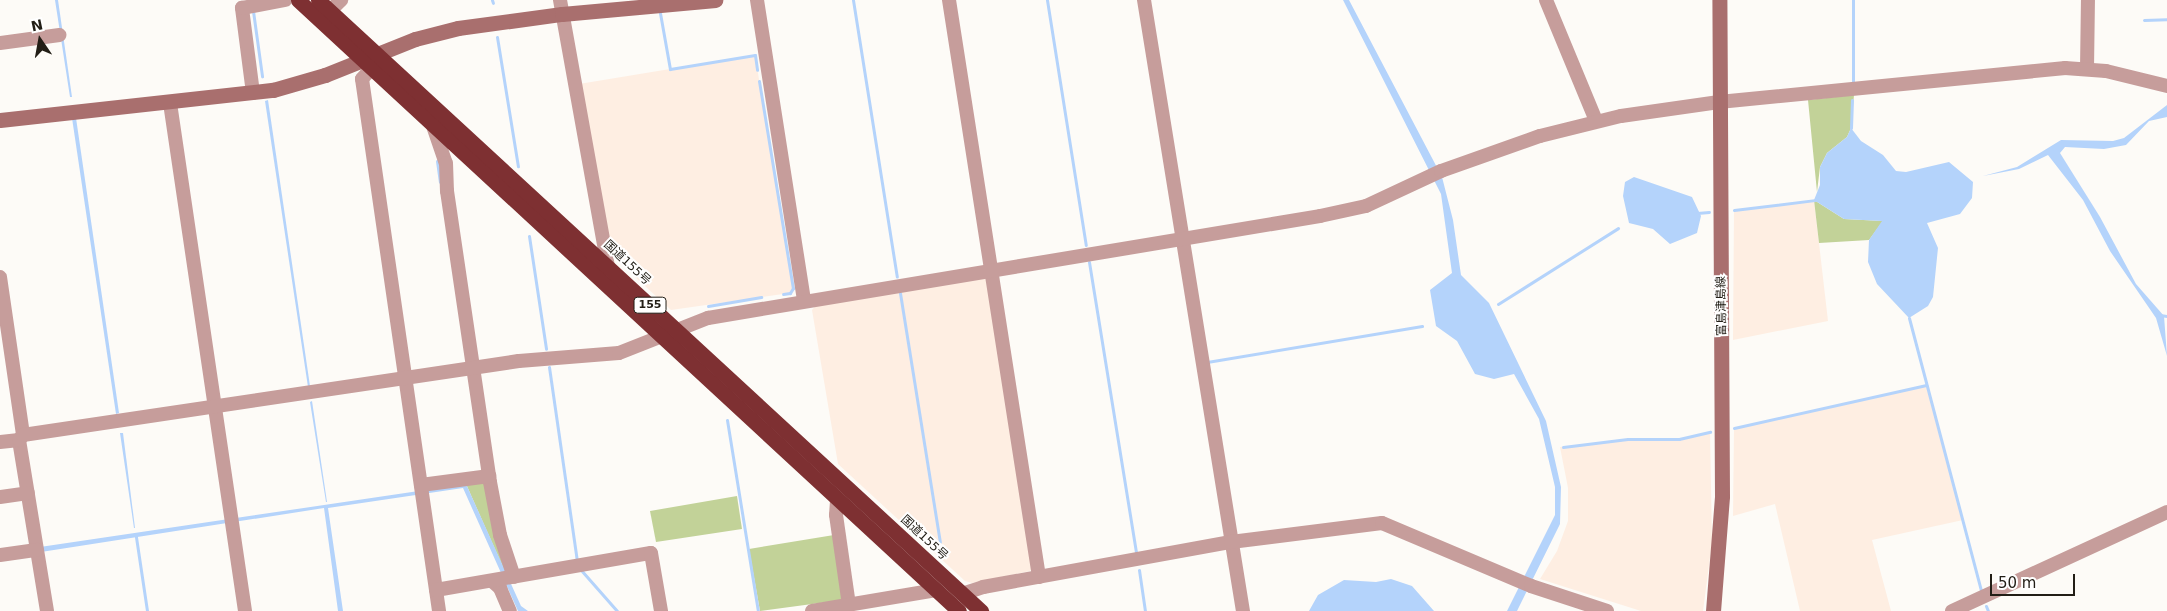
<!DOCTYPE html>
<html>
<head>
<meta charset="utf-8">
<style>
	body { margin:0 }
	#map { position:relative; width:2167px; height:611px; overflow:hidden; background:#fdfbf7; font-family:"DejaVu Sans","Noto Sans JP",sans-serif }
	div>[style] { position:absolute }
	.industrial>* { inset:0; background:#feeee2 }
	.green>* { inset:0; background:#c2d298 }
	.water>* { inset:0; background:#b4d3fb }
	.stream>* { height:3px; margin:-1.5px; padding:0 1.5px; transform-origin:1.5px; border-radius:1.5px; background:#b4d3fb }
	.street>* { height:14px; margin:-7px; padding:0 7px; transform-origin:7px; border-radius:7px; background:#c69d9b }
	.secondary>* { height:15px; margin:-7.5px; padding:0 7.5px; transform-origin:7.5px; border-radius:7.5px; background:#a96f6e }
	.highway>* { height:15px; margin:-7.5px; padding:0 7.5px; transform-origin:7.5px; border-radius:7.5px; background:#7e3032 }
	span { translate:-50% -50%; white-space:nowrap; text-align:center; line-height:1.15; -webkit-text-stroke:4px #fff; paint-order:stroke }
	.shield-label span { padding:1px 4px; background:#fff; border:1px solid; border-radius:4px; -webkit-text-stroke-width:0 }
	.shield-label { font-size:11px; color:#221e16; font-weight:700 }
	.street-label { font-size:12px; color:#221e16 }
	.north { position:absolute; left:15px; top:15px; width:50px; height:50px; -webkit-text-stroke:4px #fff; paint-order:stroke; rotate:348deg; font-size:14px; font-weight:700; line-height:20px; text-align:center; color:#221e16 }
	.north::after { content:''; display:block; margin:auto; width:18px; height:22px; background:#221e16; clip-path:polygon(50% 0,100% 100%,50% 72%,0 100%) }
	.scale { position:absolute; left:1990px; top:574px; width:85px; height:22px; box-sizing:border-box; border:2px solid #221e16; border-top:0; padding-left:6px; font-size:15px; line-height:18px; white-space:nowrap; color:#221e16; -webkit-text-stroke:4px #fff; paint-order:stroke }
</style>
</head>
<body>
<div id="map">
	<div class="industrial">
		<i style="clip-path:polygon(755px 55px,793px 288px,790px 293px,671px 310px,607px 251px,579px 84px)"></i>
		<i style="clip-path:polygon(1814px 200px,1828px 321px,1733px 340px,1734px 210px)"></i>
		<i style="clip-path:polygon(984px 277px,989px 280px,1034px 565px,1030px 571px,972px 583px,965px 581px,838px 464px,812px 310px,817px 304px)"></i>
		<i style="clip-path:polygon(1926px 385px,1963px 520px,1872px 540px,1891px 611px,1800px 611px,1775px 504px,1733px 516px,1734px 428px)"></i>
		<i style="clip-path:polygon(1710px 432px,1712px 542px,1703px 611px,1641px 611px,1540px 579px,1557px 551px,1568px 521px,1568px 488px,1560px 447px,1628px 439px,1679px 439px)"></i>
	</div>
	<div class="green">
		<i style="clip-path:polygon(1854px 95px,1851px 128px,1847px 137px,1827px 153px,1820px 167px,1817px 192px,1808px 100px)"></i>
		<i style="clip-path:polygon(1814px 200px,1844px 219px,1883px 221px,1869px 240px,1819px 243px)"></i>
		<i style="clip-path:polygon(486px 479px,506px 574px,466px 484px)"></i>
		<i style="clip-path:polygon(737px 496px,742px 529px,656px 542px,650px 511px)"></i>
		<i style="clip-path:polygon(834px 535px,842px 600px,760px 611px,749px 549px)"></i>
	</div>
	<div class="water">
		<i style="clip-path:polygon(55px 0,58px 0,72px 97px,70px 97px)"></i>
		<i style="clip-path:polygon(1343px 0,1349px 0,1442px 177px,1453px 220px,1461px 275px,1489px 303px,1546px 421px,1561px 487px,1560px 524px,1517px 611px,1507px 611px,1555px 515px,1555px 487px,1539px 419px,1514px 374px,1494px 379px,1475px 374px,1457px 341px,1436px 326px,1430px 290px,1452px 273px,1441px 194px)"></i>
		<i style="clip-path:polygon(268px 100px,310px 386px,308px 387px,265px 101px)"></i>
		<i style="clip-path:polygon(2167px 105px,2167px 117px,2149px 121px,2126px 145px,2104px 149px,2065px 147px,2060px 153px,2100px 217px,2136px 284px,2164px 316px,2167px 356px,2156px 318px,2110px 251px,2083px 200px,2048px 155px,2019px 169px,1983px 176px,2017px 167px,2061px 140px,2113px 141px,2124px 138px)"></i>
		<i style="clip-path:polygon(72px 118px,76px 118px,119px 413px,116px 414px)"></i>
		<i style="clip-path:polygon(1851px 128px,1861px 141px,1883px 155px,1896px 171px,1906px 172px,1949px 162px,1973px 182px,1972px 198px,1960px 214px,1927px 223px,1938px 248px,1933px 297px,1928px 306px,1909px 318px,1877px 284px,1868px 262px,1869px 240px,1882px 221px,1844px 219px,1814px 200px,1820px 185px,1820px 167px,1827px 153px,1847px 137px)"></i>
		<i style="clip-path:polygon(1634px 177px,1692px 197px,1701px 216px,1697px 233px,1670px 244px,1653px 229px,1629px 223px,1623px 196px,1625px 182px)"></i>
		<i style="clip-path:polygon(312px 401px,327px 502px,326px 502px,310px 402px)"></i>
		<i style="clip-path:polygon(120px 433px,123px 433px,135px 528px,134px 528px)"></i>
		<i style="clip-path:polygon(466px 484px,521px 606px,528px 611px,518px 611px,463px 488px,328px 508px,343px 611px,338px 611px,324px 508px,41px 552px,40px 547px)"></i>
		<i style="clip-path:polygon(1391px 579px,1412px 586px,1434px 611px,1309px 611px,1318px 595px,1344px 580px,1376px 582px)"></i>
	</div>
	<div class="stream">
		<i style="left:492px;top:0;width:3px;rotate:72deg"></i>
		<i style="left:853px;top:0;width:280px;rotate:81deg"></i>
		<i style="left:1047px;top:0;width:248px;rotate:81deg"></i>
		<i style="left:253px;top:11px;width:66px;rotate:82.1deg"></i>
		<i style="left:660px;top:13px;width:57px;rotate:79.9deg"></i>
		<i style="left:670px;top:69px;width:86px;rotate:-9.4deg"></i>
		<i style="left:755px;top:55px;width:15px;rotate:82deg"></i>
		<i style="left:2144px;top:20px;width:23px;rotate:-2deg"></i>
		<i style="left:497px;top:37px;width:131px;rotate:80.8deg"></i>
		<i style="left:759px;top:81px;width:210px;rotate:80.7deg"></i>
		<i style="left:793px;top:288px;width:6px;rotate:121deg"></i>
		<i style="left:790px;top:293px;width:7px;rotate:172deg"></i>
		<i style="left:1853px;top:82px;width:82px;rotate:-90deg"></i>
		<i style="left:1851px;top:128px;width:28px;rotate:-88deg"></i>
		<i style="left:437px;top:161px;width:21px;rotate:82deg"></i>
		<i style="left:1734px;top:210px;width:83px;rotate:-7deg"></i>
		<i style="left:1697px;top:213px;width:12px;rotate:-5deg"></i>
		<i style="left:529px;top:236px;width:114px;rotate:81.4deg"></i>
		<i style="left:1089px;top:262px;width:295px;rotate:80.8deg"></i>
		<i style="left:900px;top:293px;width:252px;rotate:80.9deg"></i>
		<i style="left:1498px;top:304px;width:142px;rotate:-32.3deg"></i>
		<i style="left:708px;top:306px;width:54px;rotate:-9.6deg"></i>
		<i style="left:2160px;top:315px;width:7px;rotate:8deg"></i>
		<i style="left:1909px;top:318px;width:282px;rotate:75.2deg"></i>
		<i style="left:1207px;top:362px;width:218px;rotate:-9.5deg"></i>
		<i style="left:549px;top:367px;width:197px;rotate:81.8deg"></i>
		<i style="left:727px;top:420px;width:193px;rotate:80.8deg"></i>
		<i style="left:1734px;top:428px;width:197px;rotate:-12.6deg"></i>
		<i style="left:1563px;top:447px;width:65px;rotate:-7deg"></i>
		<i style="left:1628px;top:439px;width:51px"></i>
		<i style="left:1679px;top:439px;width:32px;rotate:-13deg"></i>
		<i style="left:136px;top:537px;width:75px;rotate:81.5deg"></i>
		<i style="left:581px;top:570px;width:55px;rotate:48.7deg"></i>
		<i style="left:1139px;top:570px;width:41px;rotate:81.7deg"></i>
		<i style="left:1986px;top:606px;width:5px;rotate:68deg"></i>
	</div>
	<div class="street">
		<i style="left:560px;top:0;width:270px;rotate:79.8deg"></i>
		<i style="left:757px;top:0;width:304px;rotate:81.1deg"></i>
		<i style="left:949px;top:0;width:584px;rotate:81.13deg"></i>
		<i style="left:1144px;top:0;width:619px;rotate:80.8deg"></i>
		<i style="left:1546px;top:0;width:131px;rotate:67.5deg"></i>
		<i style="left:330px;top:11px;width:16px;rotate:-45deg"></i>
		<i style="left:0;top:43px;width:60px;rotate:-7.7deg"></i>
		<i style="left:2087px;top:69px;width:69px;rotate:-89.2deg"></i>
		<i style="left:370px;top:70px;width:12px;rotate:132deg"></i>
		<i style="left:362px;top:79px;width:538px;rotate:81.76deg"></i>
		<i style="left:253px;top:93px;width:86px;rotate:-97.4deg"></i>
		<i style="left:242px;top:8px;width:44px;rotate:-10.5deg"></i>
		<i style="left:170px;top:103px;width:514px;rotate:81.6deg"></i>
		<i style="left:433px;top:126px;width:39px;rotate:71deg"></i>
		<i style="left:446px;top:163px;width:28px;rotate:88deg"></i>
		<i style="left:447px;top:191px;width:294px;rotate:81.6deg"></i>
		<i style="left:490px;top:482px;width:54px;rotate:79.3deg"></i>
		<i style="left:500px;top:535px;width:44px;rotate:71.6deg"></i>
		<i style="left:0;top:277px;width:160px;rotate:81.7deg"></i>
		<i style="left:19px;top:440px;width:173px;rotate:80.7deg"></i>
		<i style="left:0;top:442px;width:19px;rotate:-6deg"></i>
		<i style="left:19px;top:440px;width:6px;rotate:-51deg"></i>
		<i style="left:23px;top:435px;width:501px;rotate:-8.49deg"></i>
		<i style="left:519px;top:361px;width:100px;rotate:-4.6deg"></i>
		<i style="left:619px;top:353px;width:96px;rotate:-21.5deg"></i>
		<i style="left:708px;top:318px;width:620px;rotate:-9.46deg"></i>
		<i style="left:1320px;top:216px;width:47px;rotate:-12.3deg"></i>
		<i style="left:1366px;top:206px;width:83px;rotate:-25deg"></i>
		<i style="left:1441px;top:171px;width:105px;rotate:-19.5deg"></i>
		<i style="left:1540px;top:136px;width:83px;rotate:-13.9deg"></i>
		<i style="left:1621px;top:116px;width:99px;rotate:-8.1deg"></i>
		<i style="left:1719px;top:102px;width:348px;rotate:-5.6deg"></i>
		<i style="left:2065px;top:68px;width:41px;rotate:4.2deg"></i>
		<i style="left:2106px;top:71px;width:63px;rotate:13.8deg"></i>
		<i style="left:421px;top:485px;width:69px;rotate:-7.5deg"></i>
		<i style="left:0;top:497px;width:28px;rotate:-8deg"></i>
		<i style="left:837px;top:501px;width:14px;rotate:94deg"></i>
		<i style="left:836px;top:515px;width:91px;rotate:81.8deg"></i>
		<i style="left:0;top:555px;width:37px;rotate:-8deg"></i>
		<i style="left:492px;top:581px;width:11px;rotate:41deg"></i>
		<i style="left:500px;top:588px;width:25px;rotate:67deg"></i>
		<i style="left:436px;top:590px;width:218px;rotate:-9.8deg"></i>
		<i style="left:651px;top:553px;width:59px;rotate:80.2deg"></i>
		<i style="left:962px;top:594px;width:22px;rotate:-18deg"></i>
		<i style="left:983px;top:587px;width:252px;rotate:-10.3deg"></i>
		<i style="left:1231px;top:542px;width:152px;rotate:-7.2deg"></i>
		<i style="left:1382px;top:523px;width:162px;rotate:22.9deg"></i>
		<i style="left:1531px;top:586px;width:80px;rotate:18.2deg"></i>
		<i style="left:812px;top:611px;width:126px;rotate:-9.6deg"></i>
		<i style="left:1952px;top:611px;width:237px;rotate:-24.7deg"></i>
	</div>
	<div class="secondary">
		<i style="left:0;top:120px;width:275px;rotate:-6.3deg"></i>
		<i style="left:273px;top:90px;width:54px;rotate:-16.1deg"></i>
		<i style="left:325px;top:75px;width:97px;rotate:-21.8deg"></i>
		<i style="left:415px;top:39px;width:44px;rotate:-14.3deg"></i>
		<i style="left:458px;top:28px;width:105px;rotate:-7.7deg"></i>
		<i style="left:562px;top:14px;width:154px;rotate:-5.2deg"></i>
		<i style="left:1713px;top:611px;width:115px;rotate:-85.5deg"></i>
		<i style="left:1722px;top:496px;width:496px;rotate:-90.3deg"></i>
	</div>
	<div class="highway">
		<i style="left:298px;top:0;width:900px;rotate:42.75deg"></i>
		<i style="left:318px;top:0;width:902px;rotate:42.66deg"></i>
	</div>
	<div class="shield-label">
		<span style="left:650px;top:305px">155</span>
	</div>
	<div class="street-label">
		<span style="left:627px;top:263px;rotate:43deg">国道155号</span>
		<span style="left:1722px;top:306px;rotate:-91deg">富島津島線</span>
		<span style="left:924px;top:538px;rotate:43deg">国道155号</span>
	</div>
	<div class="north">N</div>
	<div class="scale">50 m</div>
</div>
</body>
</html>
